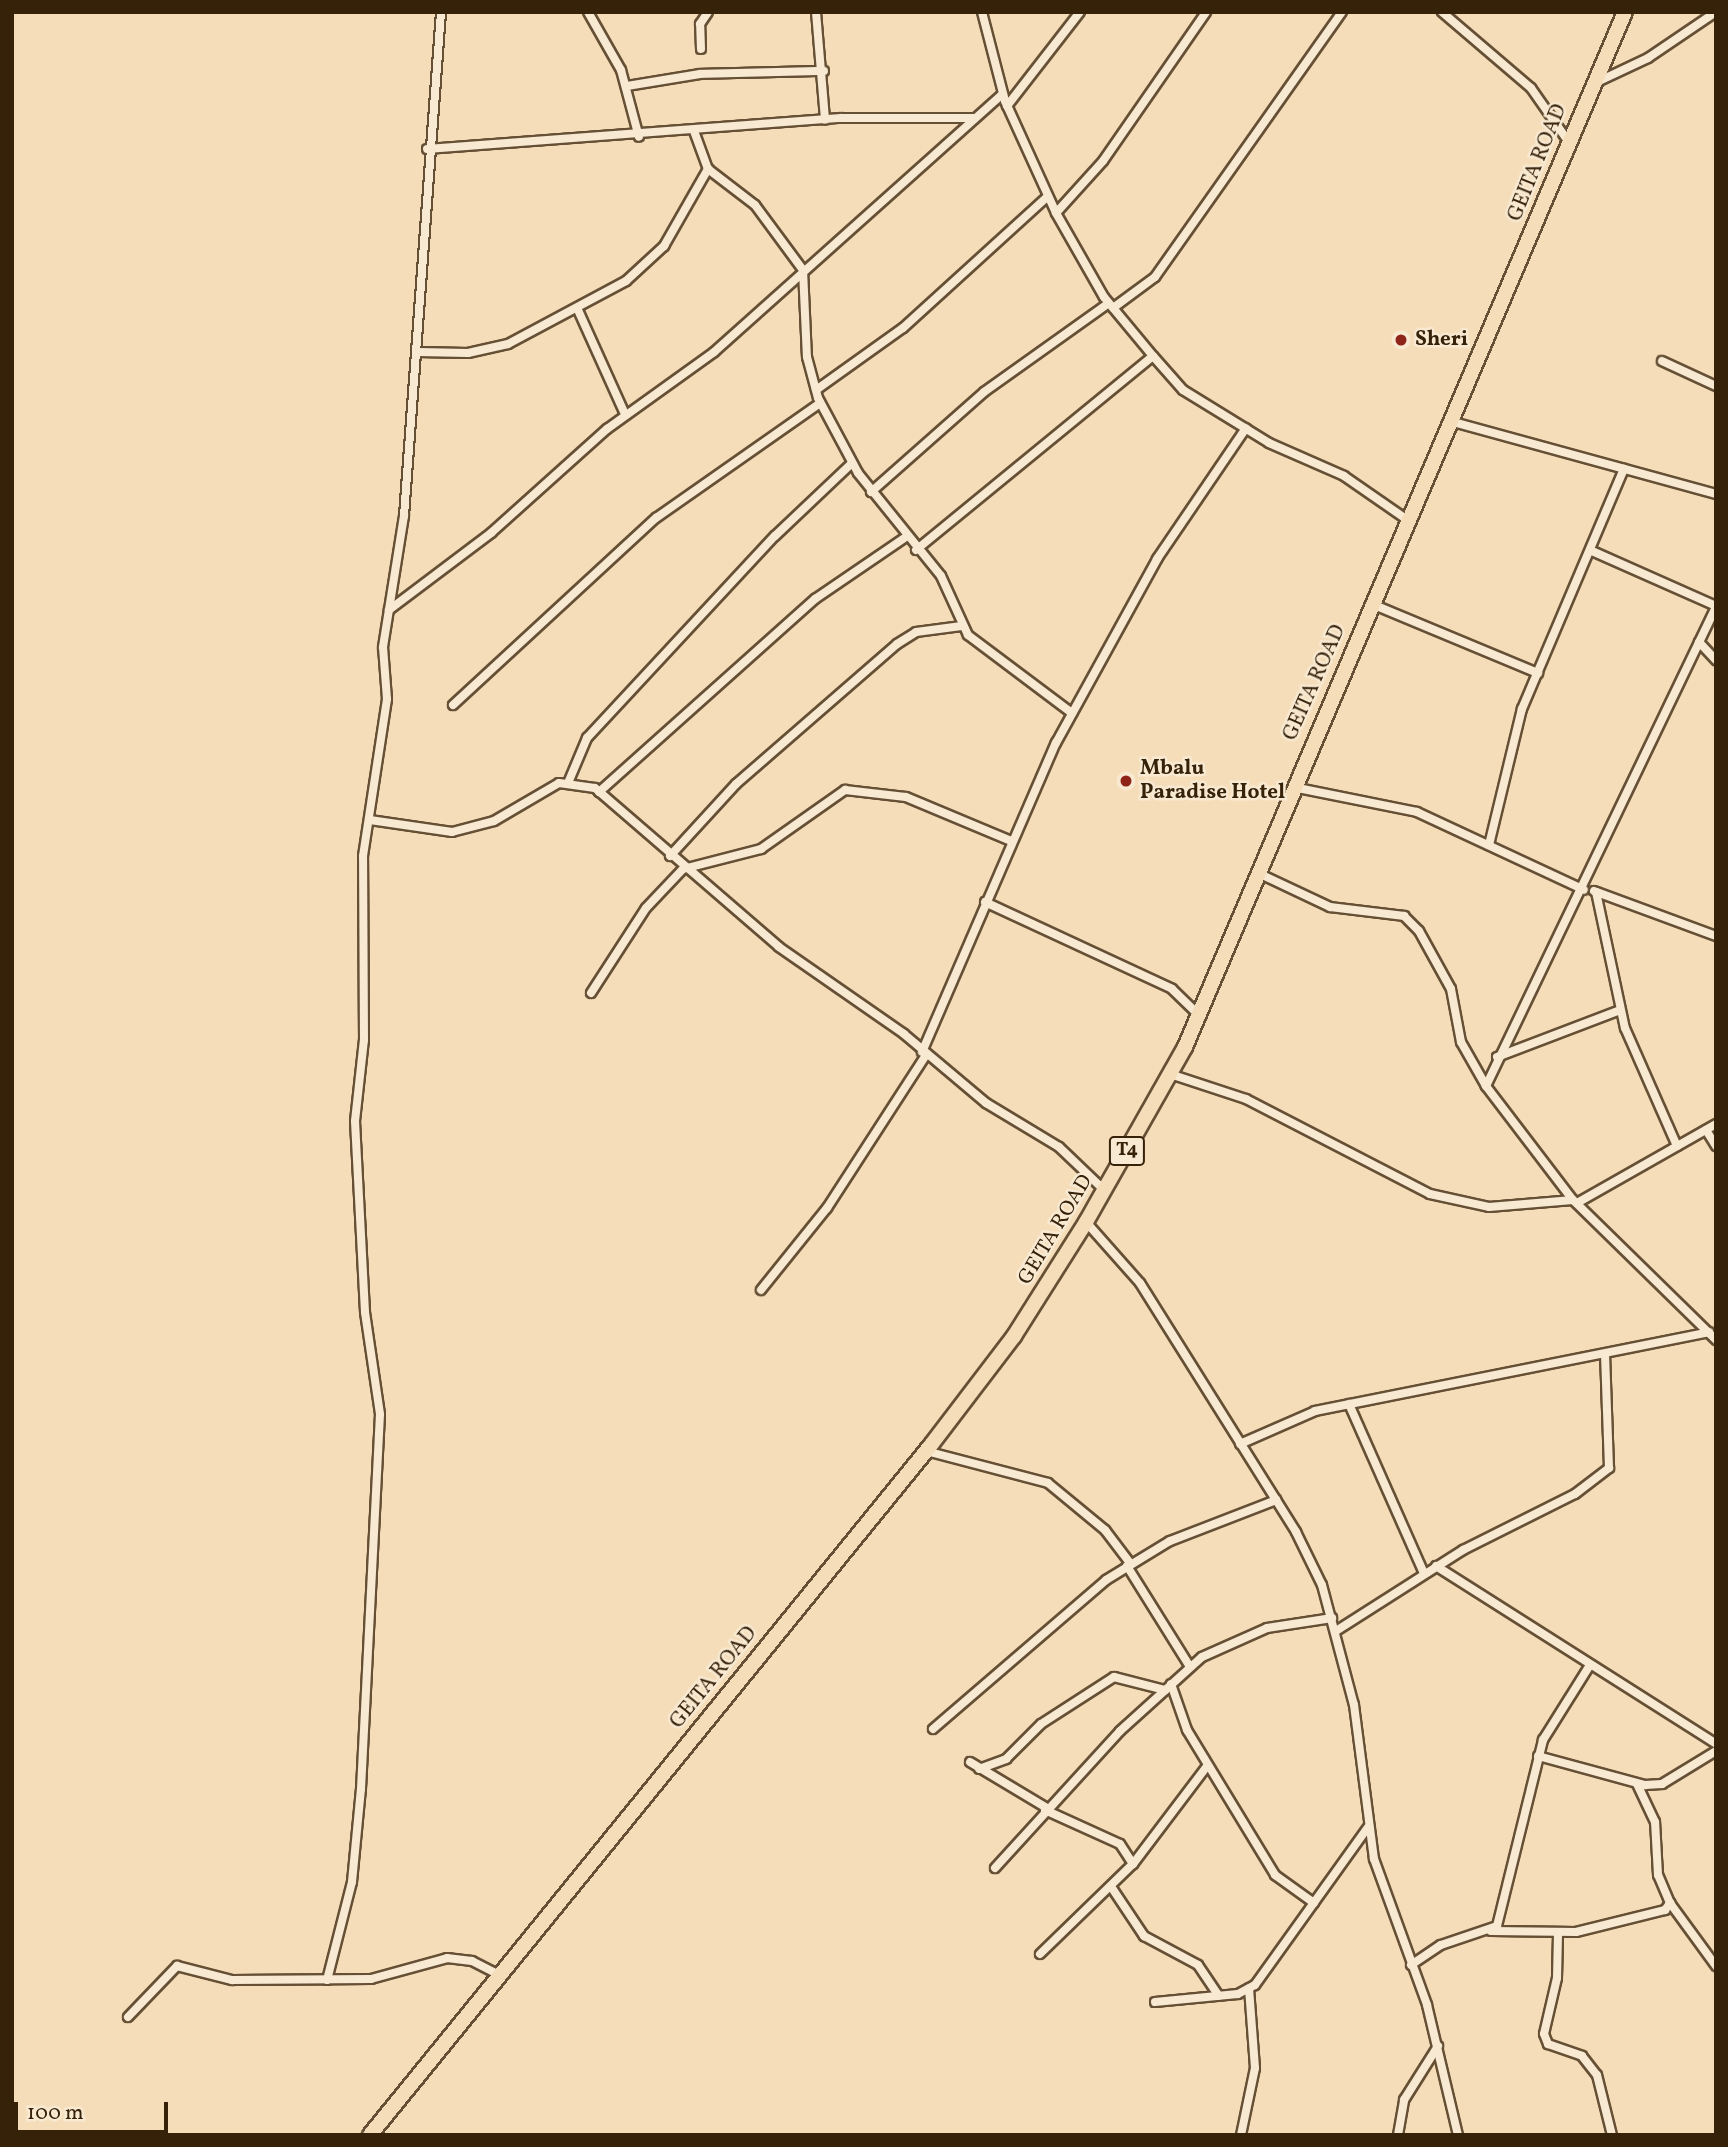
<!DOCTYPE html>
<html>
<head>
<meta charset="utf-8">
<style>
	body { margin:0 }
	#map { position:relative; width:1728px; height:2147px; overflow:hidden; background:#f5ddb9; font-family:Vollkorn,serif }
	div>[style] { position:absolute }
	.roads { filter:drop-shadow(2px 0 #665035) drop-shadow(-2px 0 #665035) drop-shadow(0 2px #665035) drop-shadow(0 -2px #665035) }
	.street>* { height:8px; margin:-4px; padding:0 4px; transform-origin:4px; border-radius:4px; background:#f8e9d2 }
	.highway>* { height:14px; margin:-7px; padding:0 7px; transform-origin:7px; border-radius:7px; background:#f5ddb9 }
	.dots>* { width:19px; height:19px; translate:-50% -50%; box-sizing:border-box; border:4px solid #f8e9d2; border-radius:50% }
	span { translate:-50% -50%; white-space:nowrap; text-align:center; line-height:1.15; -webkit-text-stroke:5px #f8e9d2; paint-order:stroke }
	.shield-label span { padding:2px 5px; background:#f8e9d2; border:2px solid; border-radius:5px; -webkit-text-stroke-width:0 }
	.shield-label { font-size:19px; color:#362109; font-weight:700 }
	.street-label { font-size:21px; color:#362109 }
	.poi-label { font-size:21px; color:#362109; font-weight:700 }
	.left { translate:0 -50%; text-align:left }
	.frame { position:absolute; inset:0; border:14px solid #362109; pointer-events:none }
	.scale { position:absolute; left:14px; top:2102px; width:154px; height:32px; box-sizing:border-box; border:4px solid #362109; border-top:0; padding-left:9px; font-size:21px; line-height:24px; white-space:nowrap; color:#362109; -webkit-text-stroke:5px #f8e9d2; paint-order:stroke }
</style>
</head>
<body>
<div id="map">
	<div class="roads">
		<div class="street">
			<i style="left:588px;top:12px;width:67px;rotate:60.4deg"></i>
			<i style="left:621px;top:70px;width:69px;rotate:75deg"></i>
			<i style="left:816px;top:12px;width:108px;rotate:85.2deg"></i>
			<i style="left:982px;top:12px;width:92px;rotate:75.5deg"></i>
			<i style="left:1005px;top:101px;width:123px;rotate:65.5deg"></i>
			<i style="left:1056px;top:213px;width:97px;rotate:60.3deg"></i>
			<i style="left:1104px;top:297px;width:77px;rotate:50.3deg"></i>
			<i style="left:1153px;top:356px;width:45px;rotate:48.6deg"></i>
			<i style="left:1183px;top:390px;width:101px;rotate:31.6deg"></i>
			<i style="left:1269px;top:443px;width:82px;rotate:23.7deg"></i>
			<i style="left:1344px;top:476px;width:79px;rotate:34.7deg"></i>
			<i style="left:1442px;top:12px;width:117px;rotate:40.5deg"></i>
			<i style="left:1531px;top:88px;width:65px;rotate:55.1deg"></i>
			<i style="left:701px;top:49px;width:25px;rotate:-92deg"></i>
			<i style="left:700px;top:24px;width:14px;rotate:-56deg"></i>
			<i style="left:1595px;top:83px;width:59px;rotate:-25.3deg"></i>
			<i style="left:1648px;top:58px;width:82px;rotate:-34.1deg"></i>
			<i style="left:627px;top:86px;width:74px;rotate:-9.3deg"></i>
			<i style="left:700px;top:74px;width:124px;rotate:-1.4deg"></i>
			<i style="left:1007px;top:106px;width:119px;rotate:-52.2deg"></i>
			<i style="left:694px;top:131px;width:40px;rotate:69.8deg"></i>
			<i style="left:708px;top:169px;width:59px;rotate:37.5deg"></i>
			<i style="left:755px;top:205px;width:81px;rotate:53.6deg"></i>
			<i style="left:803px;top:270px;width:87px;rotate:87.4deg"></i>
			<i style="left:807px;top:357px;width:42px;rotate:75deg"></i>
			<i style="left:818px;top:398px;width:85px;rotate:61.9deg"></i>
			<i style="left:858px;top:473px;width:132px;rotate:51.1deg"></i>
			<i style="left:941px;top:576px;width:65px;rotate:65.4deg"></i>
			<i style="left:968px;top:635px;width:130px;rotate:36.9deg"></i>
			<i style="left:427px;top:149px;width:415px;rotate:-4.3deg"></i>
			<i style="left:841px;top:118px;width:133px"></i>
			<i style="left:1056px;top:213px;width:70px;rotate:-47.9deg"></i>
			<i style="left:1103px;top:161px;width:181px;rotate:-55.3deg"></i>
			<i style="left:1113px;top:308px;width:52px;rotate:-36.4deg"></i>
			<i style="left:1155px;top:277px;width:324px;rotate:-54.8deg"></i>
			<i style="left:578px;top:310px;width:114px;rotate:65.7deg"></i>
			<i style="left:418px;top:352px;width:50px;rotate:1.1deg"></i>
			<i style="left:468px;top:353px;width:41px;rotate:-12.7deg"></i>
			<i style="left:508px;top:344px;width:134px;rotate:-28.1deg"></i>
			<i style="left:626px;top:281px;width:52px;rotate:-42.6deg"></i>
			<i style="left:664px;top:246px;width:89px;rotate:-60.3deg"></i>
			<i style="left:1662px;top:361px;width:60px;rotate:24.8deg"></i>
			<i style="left:816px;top:390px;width:107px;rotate:-35.5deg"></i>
			<i style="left:903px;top:328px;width:196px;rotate:-42.3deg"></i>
			<i style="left:1453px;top:422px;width:273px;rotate:15.3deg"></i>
			<i style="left:871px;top:492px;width:151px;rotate:-41.5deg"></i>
			<i style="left:984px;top:392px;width:153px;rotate:-35.5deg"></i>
			<i style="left:916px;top:550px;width:306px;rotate:-39.3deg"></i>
			<i style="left:1592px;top:551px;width:136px;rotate:23.9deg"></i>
			<i style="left:1372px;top:604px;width:180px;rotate:22.6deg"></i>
			<i style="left:389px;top:610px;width:128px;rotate:-37deg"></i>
			<i style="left:491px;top:533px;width:156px;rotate:-41.9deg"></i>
			<i style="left:607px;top:429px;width:132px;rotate:-35.7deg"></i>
			<i style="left:714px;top:352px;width:387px;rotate:-41.8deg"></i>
			<i style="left:1699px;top:642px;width:25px;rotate:47deg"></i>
			<i style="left:453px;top:705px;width:276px;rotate:-42.7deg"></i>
			<i style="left:656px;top:518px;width:200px;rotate:-35deg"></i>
			<i style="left:568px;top:783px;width:49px;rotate:-67.1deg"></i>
			<i style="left:587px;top:738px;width:276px;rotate:-47.1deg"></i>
			<i style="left:775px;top:536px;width:106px;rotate:-43.5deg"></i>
			<i style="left:1293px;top:787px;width:126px;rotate:11.4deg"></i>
			<i style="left:1417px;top:812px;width:184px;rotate:25deg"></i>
			<i style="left:599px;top:792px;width:290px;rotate:-41.8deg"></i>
			<i style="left:815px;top:599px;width:110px;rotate:-34.3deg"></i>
			<i style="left:370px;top:820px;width:83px;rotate:8.3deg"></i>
			<i style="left:452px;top:832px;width:43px;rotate:-14.7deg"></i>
			<i style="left:494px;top:821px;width:75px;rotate:-30.3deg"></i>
			<i style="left:559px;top:783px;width:36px;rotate:8deg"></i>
			<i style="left:595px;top:788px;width:243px;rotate:40.8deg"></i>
			<i style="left:779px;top:947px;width:152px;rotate:34.8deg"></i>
			<i style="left:904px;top:1034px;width:107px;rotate:40.1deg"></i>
			<i style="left:986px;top:1103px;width:85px;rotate:31.1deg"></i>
			<i style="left:1059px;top:1147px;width:64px;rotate:43.7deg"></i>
			<i style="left:1489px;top:845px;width:140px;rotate:-76.4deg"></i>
			<i style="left:1522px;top:709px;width:261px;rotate:-67deg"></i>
			<i style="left:670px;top:856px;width:98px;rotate:-47.5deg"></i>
			<i style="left:736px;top:784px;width:213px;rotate:-41deg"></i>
			<i style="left:897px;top:644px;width:22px;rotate:-32deg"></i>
			<i style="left:916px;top:632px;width:46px;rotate:-7.4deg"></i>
			<i style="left:1258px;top:873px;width:80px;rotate:25.3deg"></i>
			<i style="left:1330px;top:907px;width:75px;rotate:6.9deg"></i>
			<i style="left:1404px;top:916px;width:21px;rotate:45deg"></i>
			<i style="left:1419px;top:931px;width:66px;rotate:61.1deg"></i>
			<i style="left:1451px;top:989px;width:54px;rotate:79.3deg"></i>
			<i style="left:1461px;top:1042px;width:51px;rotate:60.4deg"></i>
			<i style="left:1486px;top:1086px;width:143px;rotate:52.7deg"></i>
			<i style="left:1573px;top:1200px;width:200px;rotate:44.4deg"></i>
			<i style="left:1594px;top:891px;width:130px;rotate:20.2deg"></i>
			<i style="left:1596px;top:892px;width:139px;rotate:78deg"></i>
			<i style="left:1625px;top:1028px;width:129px;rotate:66.2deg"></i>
			<i style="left:985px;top:902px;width:206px;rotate:24.9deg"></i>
			<i style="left:1172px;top:989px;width:36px;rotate:44deg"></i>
			<i style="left:591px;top:993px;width:101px;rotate:-57.1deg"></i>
			<i style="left:646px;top:908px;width:54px;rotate:-46.5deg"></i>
			<i style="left:683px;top:869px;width:81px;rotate:-14.4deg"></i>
			<i style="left:761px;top:849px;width:103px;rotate:-35.1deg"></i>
			<i style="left:845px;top:790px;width:61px;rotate:6.5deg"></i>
			<i style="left:906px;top:797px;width:114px;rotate:22.7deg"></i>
			<i style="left:922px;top:1052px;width:337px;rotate:-66.6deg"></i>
			<i style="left:1056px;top:743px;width:210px;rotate:-61.2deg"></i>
			<i style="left:1157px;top:559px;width:158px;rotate:-55.8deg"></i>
			<i style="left:1497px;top:1057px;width:132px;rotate:-20.9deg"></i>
			<i style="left:1170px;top:1074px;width:80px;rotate:18.2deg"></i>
			<i style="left:1246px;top:1099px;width:207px;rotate:27.3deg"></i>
			<i style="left:1430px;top:1194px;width:60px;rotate:12.4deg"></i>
			<i style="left:1489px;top:1207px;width:84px;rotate:-4.8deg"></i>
			<i style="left:1486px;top:1086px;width:531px;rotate:-64.35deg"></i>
			<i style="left:1706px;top:1130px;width:19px;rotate:58deg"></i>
			<i style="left:1577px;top:1203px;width:160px;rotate:-29.6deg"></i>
			<i style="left:1086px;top:1222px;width:81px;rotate:48.5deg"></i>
			<i style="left:1140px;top:1283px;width:294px;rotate:57.9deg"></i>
			<i style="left:1296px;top:1532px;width:59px;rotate:63.9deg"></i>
			<i style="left:1322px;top:1585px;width:124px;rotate:75.1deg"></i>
			<i style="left:1354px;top:1705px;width:155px;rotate:82.6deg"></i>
			<i style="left:1374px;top:1859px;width:155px;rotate:70deg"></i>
			<i style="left:1427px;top:2005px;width:134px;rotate:76.6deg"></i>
			<i style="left:761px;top:1290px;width:105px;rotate:-51.2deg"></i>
			<i style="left:827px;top:1208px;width:182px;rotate:-57.1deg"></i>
			<i style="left:1349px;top:1404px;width:185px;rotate:66.1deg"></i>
			<i style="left:1240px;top:1444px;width:82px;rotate:-23.7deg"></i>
			<i style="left:1315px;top:1411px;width:402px;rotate:-11.3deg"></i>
			<i style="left:926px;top:1451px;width:126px;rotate:14.7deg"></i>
			<i style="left:1048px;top:1483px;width:74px;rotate:39.5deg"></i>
			<i style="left:1105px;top:1530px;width:41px;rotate:52.9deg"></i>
			<i style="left:1127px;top:1566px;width:119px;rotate:58deg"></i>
			<i style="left:1436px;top:1566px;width:332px;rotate:32.4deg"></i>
			<i style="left:1336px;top:1631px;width:151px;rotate:-32.5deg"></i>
			<i style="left:1463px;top:1550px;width:125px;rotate:-26.6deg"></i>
			<i style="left:1575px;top:1494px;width:43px;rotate:-37.4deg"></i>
			<i style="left:1609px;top:1468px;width:112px;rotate:-92deg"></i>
			<i style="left:1171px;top:1684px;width:49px;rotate:70.8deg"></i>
			<i style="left:1187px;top:1730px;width:170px;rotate:58.7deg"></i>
			<i style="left:1275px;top:1875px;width:48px;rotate:35.7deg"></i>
			<i style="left:933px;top:1729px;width:228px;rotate:-40.7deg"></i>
			<i style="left:1106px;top:1580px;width:75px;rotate:-31.4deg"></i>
			<i style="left:1170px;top:1541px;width:114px;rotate:-21.1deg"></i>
			<i style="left:1538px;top:1756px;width:111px;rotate:15.2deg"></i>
			<i style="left:1645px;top:1785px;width:17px;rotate:-3deg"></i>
			<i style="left:1662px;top:1784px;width:63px;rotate:-31.4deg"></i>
			<i style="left:970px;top:1762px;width:90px;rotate:30.9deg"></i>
			<i style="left:979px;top:1769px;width:29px;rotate:-20deg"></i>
			<i style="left:1006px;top:1759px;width:49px;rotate:-45deg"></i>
			<i style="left:1041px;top:1724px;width:87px;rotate:-32.8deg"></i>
			<i style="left:1114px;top:1677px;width:53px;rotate:14.3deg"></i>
			<i style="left:1045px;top:1810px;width:82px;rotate:24.4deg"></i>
			<i style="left:1120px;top:1844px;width:24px;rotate:57deg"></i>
			<i style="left:995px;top:1868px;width:185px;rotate:-47.6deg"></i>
			<i style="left:1120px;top:1731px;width:110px;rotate:-42.1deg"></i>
			<i style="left:1202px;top:1657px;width:71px;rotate:-24deg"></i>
			<i style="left:1267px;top:1628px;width:66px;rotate:-8.7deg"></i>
			<i style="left:1112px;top:1888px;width:58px;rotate:56.3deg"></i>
			<i style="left:1144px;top:1936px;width:61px;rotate:28.2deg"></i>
			<i style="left:1198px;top:1965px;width:37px;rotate:56deg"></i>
			<i style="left:1670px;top:1903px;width:78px;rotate:53.9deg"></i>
			<i style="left:1491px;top:1931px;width:85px;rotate:0.7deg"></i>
			<i style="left:1576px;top:1932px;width:92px;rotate:-13.9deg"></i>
			<i style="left:1665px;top:1910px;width:9px;rotate:-54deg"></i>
			<i style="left:1670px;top:1903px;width:30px;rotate:-113deg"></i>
			<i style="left:1658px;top:1875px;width:53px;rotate:-93.2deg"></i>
			<i style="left:1655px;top:1822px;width:42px;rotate:-115.3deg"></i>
			<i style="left:1558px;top:1934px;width:44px;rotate:91.3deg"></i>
			<i style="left:1557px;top:1978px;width:57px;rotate:103.1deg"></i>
			<i style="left:1544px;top:2034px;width:11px;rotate:68deg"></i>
			<i style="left:1548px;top:2044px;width:36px;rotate:19deg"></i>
			<i style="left:1582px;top:2056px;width:24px;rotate:52deg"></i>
			<i style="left:1597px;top:2075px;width:62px;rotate:76deg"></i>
			<i style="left:1040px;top:1954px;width:129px;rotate:-44.1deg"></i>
			<i style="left:1133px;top:1864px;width:123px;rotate:-52.9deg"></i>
			<i style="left:1411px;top:1965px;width:36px;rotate:-34deg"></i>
			<i style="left:1441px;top:1945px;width:59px;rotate:-18.7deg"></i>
			<i style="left:1497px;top:1926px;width:192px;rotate:-76.1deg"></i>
			<i style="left:1543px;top:1740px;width:89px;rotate:-57.9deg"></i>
			<i style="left:327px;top:1980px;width:101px;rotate:-75.7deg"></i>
			<i style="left:352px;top:1882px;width:93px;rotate:-84.5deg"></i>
			<i style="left:361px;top:1789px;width:375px;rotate:-87.1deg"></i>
			<i style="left:380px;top:1414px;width:103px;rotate:-98.4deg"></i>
			<i style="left:365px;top:1312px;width:191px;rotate:-93deg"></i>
			<i style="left:355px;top:1121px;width:81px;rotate:-83.7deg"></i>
			<i style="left:364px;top:1040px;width:184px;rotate:-90.3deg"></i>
			<i style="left:363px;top:856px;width:159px;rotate:-81.3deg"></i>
			<i style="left:387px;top:699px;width:52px;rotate:-94.4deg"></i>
			<i style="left:383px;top:647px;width:133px;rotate:-80.9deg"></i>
			<i style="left:404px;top:516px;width:505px;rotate:-85.8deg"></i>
			<i style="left:1155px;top:2002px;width:83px;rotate:-5.5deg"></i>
			<i style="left:1238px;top:1994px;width:19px;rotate:-28deg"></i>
			<i style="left:1255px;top:1985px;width:194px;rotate:-54.4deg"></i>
			<i style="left:128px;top:2017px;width:71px;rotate:-46.1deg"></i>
			<i style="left:177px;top:1966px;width:57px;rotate:14.3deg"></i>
			<i style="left:232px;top:1980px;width:139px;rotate:-0.4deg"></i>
			<i style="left:371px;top:1979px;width:79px;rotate:-15.4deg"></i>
			<i style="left:447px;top:1958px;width:25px;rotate:7deg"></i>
			<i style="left:472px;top:1961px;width:33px;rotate:27deg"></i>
			<i style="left:1241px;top:2135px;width:68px;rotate:-78.2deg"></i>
			<i style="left:1255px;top:2068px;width:80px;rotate:-94.3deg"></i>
			<i style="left:1398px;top:2135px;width:36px;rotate:-80deg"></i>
			<i style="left:1404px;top:2100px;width:64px;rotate:-57.8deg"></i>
		</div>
		<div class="highway">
			<i style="left:370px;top:2135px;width:889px;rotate:-50.89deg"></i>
			<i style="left:931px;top:1445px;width:137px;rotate:-52.7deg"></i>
			<i style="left:1014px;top:1336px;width:135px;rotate:-57.7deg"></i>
			<i style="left:1086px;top:1222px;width:201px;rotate:-60.5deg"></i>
			<i style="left:1185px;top:1047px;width:1125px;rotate:-66.97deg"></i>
		</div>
	</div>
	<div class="dots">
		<i style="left:1401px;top:340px;background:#8f2418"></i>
		<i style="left:1126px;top:781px;background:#8f2418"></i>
	</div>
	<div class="shield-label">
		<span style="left:1127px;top:1151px">T4</span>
	</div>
	<div class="street-label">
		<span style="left:1538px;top:163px;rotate:-68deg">GEITA ROAD</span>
		<span style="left:1315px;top:683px;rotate:-66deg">GEITA ROAD</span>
		<span style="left:1056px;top:1230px;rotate:-59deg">GEITA ROAD</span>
		<span style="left:714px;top:1678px;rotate:-51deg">GEITA ROAD</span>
	</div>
	<div class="poi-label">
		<span class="left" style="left:1415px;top:340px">Sheri</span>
		<span class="left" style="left:1140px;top:781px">Mbalu<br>Paradise Hotel</span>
	</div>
	<div class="frame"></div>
	<div class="scale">100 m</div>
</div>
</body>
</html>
